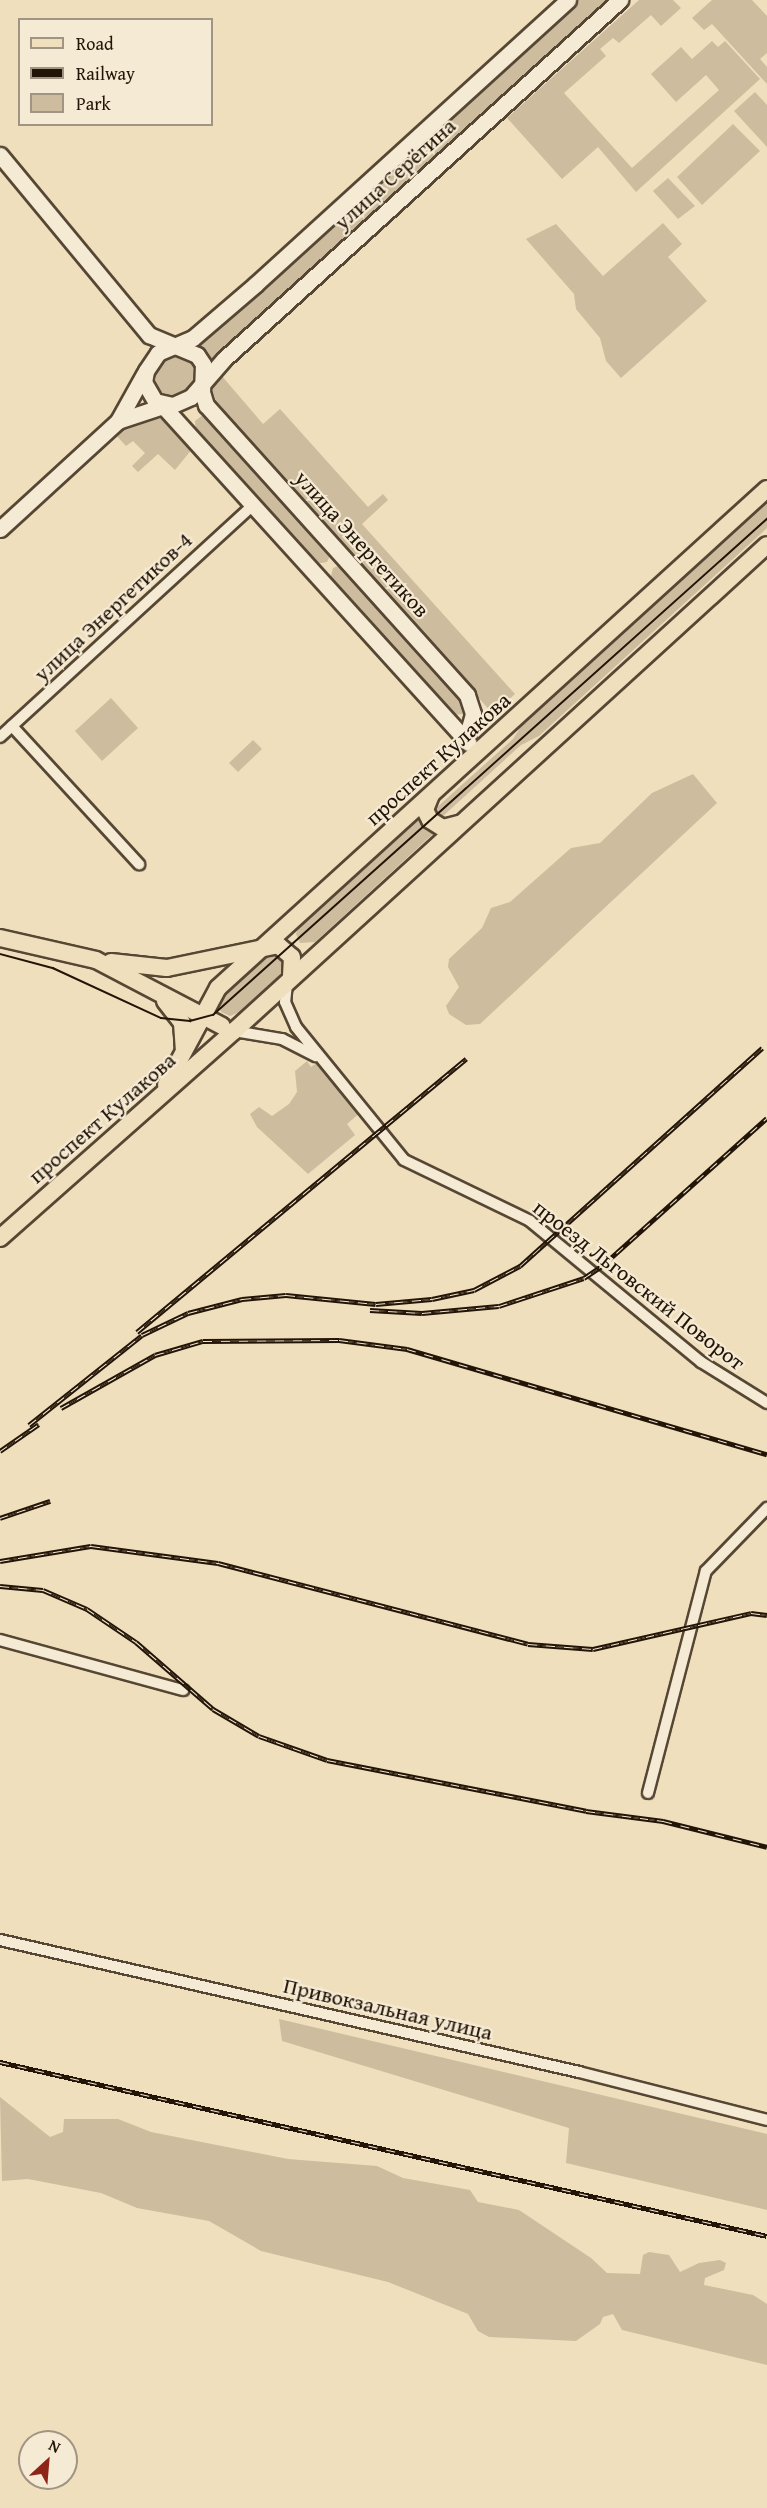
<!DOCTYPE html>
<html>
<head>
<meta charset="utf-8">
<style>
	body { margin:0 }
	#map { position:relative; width:767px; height:2508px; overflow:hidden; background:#f0dfbd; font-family:"Gentium Book Plus",serif }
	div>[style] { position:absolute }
	.green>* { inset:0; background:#cdbc9e }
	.round { border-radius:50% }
	.roads { filter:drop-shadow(2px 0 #564734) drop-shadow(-2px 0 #564734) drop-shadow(0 2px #564734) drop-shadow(0 -2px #564734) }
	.street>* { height:10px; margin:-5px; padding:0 5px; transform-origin:5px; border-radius:5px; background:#f5ead4 }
	.secondary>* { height:15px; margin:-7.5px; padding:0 7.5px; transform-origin:7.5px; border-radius:7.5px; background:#f5ead4 }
	.primary>* { height:16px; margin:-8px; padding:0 8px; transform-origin:8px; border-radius:8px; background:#f0dfbd }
	.tram>* { height:1.5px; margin:-0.75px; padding:0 0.75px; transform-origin:0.75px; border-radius:0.75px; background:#221406 }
	.rail>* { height:5px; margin-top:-2.5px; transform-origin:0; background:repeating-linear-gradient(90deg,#f5ead4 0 9px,#221406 0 18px); box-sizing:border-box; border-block:2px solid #221406 }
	span { translate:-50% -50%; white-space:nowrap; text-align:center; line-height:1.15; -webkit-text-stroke:4.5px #f5ead4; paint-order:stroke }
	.street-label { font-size:22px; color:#221406 }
	.legend { position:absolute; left:18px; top:18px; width:195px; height:108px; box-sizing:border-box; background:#f5ead4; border:2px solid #a19482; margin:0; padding:8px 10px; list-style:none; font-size:18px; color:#221406 }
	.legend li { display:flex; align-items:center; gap:12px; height:30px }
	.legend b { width:30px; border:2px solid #a19482 }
	.north { position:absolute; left:18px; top:2430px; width:60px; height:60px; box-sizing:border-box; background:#f5ead4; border:2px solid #a19482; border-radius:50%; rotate:26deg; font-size:16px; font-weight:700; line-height:24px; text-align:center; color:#221406 }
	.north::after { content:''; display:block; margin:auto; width:21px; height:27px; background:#8f2418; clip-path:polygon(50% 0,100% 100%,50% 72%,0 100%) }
</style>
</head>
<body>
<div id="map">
	<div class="green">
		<i style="clip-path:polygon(576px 0,612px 0,215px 359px,206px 358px,198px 346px,203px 337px)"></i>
		<i style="clip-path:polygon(639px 0,673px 0,681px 8px,661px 26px,651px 15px,619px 43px,613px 38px,600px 49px,606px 56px,564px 93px,632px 168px,719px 90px,706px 75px,676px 102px,651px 74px,681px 47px,692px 59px,712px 41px,718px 47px,725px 41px,760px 79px,636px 192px,598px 147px,562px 179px,507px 118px)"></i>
		<i style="clip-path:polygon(712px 0,752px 0,767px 16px,767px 53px,760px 59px,767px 67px,767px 84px,712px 24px,704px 30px,692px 18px)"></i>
		<i style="clip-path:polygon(755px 92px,767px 105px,767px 147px,734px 111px)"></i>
		<i style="clip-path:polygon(733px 124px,760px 151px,702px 205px,677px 177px)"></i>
		<i style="clip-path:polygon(668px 178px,695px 206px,678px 219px,653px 191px)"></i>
		<i style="clip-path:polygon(663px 223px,682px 244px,668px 257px,707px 301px,621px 378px,606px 361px,600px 338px,576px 309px,574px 294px,526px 239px,556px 224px,603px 276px)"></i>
		<i class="round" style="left:154px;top:355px;width:42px;height:42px"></i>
		<i style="clip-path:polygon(221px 375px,263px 424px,280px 409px,368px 507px,383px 494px,388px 500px,362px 524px,515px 694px,493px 714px,219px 408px,211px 388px)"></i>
		<i style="clip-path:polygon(204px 414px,331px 554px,327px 562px,315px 564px,196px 434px,195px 421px)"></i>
		<i style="clip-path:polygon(150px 416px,172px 422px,193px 448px,175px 470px,158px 454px,138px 472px,132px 466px,145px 453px,133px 441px,126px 446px,114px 433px,122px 425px)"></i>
		<i style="clip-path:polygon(767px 501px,767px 528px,539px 736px,521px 745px,442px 817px,435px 809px,513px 739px,524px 722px)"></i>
		<i style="clip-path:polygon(341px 565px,465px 698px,464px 714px,452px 715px,330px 580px,333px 568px)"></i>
		<i style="clip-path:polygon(111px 698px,138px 728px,102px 761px,75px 731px)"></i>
		<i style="clip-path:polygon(253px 740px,262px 749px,238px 772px,229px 763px)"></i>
		<i style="clip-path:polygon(693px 774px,717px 803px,480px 1024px,466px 1025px,449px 1014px,446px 1006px,459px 987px,448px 967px,449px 959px,482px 928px,491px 908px,510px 902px,571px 848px,600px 843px,652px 793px)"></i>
		<i style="clip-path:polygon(419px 815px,421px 824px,434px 833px,315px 942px,300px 943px,296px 934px,299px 926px)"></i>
		<i style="clip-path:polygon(279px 953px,285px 960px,283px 973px,240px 1012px,230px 1016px,221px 1012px,218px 1003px,223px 994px,268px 954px)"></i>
		<i style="clip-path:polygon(307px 1061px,311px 1067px,318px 1062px,324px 1066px,362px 1111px,347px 1124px,355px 1135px,308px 1174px,257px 1127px,250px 1114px,259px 1107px,272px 1116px,289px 1104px,297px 1092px,295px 1071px)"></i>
		<i style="clip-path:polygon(279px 2019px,767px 2134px,767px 2210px,566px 2163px,569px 2128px,282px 2041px)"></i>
		<i style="clip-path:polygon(0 2097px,50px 2137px,63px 2132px,64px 2119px,118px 2119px,151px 2132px,288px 2159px,377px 2166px,403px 2178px,470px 2190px,478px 2202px,519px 2210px,591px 2258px,607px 2273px,640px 2274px,643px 2255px,649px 2252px,669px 2255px,680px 2272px,699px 2263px,720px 2260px,726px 2263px,724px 2270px,705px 2278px,704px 2285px,753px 2295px,767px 2304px,767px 2365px,622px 2330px,613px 2314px,603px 2317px,600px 2324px,576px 2341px,489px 2337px,478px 2331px,468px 2314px,388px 2282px,261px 2251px,209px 2221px,137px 2208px,101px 2193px,28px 2179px,2px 2181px)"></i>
	</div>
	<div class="roads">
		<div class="street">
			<i style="left:12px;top:726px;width:188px;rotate:47.4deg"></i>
			<i style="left:0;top:737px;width:343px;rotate:-42.5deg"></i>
			<i style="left:287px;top:984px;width:18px;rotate:96deg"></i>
			<i style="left:285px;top:1002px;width:27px;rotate:66deg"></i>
			<i style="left:296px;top:1027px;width:171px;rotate:50.9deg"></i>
			<i style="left:404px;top:1160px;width:140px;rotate:25.8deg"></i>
			<i style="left:530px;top:1221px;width:222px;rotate:39.5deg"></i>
			<i style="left:701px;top:1362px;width:78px;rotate:31.8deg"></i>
			<i style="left:234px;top:1031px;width:49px;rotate:9.5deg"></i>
			<i style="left:282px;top:1039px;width:38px;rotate:27deg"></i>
			<i style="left:0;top:1640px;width:190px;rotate:15.3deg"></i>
			<i style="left:648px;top:1793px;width:229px;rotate:-75.4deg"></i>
			<i style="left:706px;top:1571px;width:88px;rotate:-45.9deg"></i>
			<i style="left:0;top:1940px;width:594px;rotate:12.84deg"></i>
			<i style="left:579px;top:2072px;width:194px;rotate:14.3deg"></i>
		</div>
		<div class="secondary">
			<i style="left:568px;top:0;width:422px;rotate:137.7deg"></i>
			<i style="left:256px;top:284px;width:83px;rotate:139.4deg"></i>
			<i style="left:193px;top:338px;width:38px;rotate:157deg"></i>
			<i style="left:158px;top:353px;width:22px;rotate:124deg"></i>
			<i style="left:146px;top:371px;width:11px;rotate:100deg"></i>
			<i style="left:144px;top:382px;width:22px;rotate:60deg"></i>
			<i style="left:155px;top:401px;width:18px;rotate:13deg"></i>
			<i style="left:173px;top:405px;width:20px;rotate:-24deg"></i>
			<i style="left:191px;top:397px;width:50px;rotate:-49deg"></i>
			<i style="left:224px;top:359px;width:535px;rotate:-42.19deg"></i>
			<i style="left:0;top:155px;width:234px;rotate:50.4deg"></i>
			<i style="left:149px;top:335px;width:52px;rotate:22.6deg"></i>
			<i style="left:197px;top:355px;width:11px;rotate:56deg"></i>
			<i style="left:203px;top:364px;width:28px;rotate:92deg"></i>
			<i style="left:202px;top:392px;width:14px;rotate:73deg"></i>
			<i style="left:206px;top:405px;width:390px;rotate:48deg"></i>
			<i style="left:467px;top:695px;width:20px;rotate:72deg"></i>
			<i style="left:473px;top:714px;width:26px;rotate:106deg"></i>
			<i style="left:118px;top:421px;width:54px;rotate:-61deg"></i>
			<i style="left:0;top:529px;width:160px;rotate:-42.5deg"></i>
			<i style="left:118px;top:421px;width:47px;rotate:-18.4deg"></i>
			<i style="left:163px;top:406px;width:455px;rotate:47.8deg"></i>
		</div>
		<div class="primary">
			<i style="left:431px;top:795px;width:16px;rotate:112deg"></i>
			<i style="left:425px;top:810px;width:11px;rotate:63deg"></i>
			<i style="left:430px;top:820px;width:15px;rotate:32deg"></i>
			<i style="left:443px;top:828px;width:16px;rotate:-15deg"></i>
			<i style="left:0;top:938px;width:98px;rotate:12.9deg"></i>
			<i style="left:96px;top:960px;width:142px;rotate:27.6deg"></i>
			<i style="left:111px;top:962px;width:56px;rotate:6.1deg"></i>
			<i style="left:167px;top:968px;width:113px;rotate:-11.7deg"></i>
			<i style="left:278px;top:945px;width:18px;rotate:41deg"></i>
			<i style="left:292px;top:957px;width:19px;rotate:93deg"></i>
			<i style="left:165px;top:1001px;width:28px;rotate:52deg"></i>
			<i style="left:182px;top:1023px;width:26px;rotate:86deg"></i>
			<i style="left:166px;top:1085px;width:110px;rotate:-61.8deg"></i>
			<i style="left:218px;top:988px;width:742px;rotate:-42.27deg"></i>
			<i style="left:0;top:1238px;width:312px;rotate:-41.5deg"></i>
			<i style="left:234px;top:1031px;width:721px;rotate:-42.36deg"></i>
		</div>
	</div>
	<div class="tram">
		<i style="left:0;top:954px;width:55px;rotate:14.8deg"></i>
		<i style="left:53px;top:968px;width:119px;rotate:24.8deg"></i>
		<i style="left:161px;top:1018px;width:29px;rotate:6deg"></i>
		<i style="left:190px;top:1021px;width:24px;rotate:-15deg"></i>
		<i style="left:213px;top:1015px;width:744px;rotate:-41.84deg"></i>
	</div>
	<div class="rail">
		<i style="left:370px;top:1310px;width:52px;rotate:3.3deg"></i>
		<i style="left:422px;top:1313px;width:77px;rotate:-5.2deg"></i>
		<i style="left:499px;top:1306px;width:89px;rotate:-18.2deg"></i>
		<i style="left:584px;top:1278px;width:23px;rotate:-34deg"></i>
		<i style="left:603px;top:1265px;width:220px;rotate:-41.9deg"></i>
		<i style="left:137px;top:1332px;width:428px;rotate:-39.7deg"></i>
		<i style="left:61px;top:1408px;width:108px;rotate:-29.4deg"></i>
		<i style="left:155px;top:1355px;width:50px;rotate:-16.3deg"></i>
		<i style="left:203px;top:1341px;width:136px;rotate:-0.4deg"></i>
		<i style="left:339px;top:1340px;width:69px;rotate:7.5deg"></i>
		<i style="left:407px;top:1349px;width:375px;rotate:16.3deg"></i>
		<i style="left:29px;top:1425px;width:144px;rotate:-38.5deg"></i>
		<i style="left:142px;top:1335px;width:51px;rotate:-25.6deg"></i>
		<i style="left:188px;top:1313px;width:56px;rotate:-14.5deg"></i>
		<i style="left:242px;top:1299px;width:44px;rotate:-5.2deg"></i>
		<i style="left:286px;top:1295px;width:90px;rotate:5.7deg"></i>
		<i style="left:376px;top:1304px;width:56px;rotate:-5.1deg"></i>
		<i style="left:432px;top:1299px;width:43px;rotate:-12.1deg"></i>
		<i style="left:474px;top:1290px;width:52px;rotate:-27.6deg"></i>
		<i style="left:520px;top:1266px;width:326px;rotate:-42deg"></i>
		<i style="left:0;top:1451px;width:47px;rotate:-34.7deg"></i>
		<i style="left:0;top:1518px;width:53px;rotate:-18.8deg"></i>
		<i style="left:0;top:1561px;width:92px;rotate:-9.4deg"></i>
		<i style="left:91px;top:1546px;width:128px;rotate:7.6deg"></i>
		<i style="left:218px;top:1563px;width:320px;rotate:14.6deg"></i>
		<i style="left:528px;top:1644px;width:65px;rotate:4.4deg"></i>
		<i style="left:593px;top:1649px;width:162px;rotate:-12.8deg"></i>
		<i style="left:751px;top:1613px;width:16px;rotate:7deg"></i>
		<i style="left:0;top:1586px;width:43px;rotate:5.3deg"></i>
		<i style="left:43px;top:1590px;width:48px;rotate:23.4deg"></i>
		<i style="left:87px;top:1609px;width:59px;rotate:34deg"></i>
		<i style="left:136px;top:1642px;width:102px;rotate:41deg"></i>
		<i style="left:213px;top:1709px;width:53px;rotate:30.4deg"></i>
		<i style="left:259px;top:1736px;width:72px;rotate:19.4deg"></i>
		<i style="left:327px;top:1760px;width:264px;rotate:11.1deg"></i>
		<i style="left:586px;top:1811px;width:78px;rotate:7.4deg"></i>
		<i style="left:663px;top:1821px;width:107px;rotate:14deg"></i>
		<i style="left:0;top:2062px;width:786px;rotate:12.78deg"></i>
	</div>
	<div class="street-label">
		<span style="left:395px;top:174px;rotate:-42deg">улица Серёгина</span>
		<span style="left:362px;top:544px;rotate:48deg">улица Энергетиков</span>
		<span style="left:113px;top:607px;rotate:-43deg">улица Энергетиков-4</span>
		<span style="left:438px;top:759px;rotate:-42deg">проспект Кулакова</span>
		<span style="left:102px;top:1118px;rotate:-41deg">проспект Кулакова</span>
		<span style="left:639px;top:1285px;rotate:38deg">проезд Льговский Поворот</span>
		<span style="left:388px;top:2009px;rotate:13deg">Привокзальная улица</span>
	</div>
	<ul class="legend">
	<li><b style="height:8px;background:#f0dfbd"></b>Road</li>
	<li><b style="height:8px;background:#221406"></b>Railway</li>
	<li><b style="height:16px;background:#cdbc9e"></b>Park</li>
	</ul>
	<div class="north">N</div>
</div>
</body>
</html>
